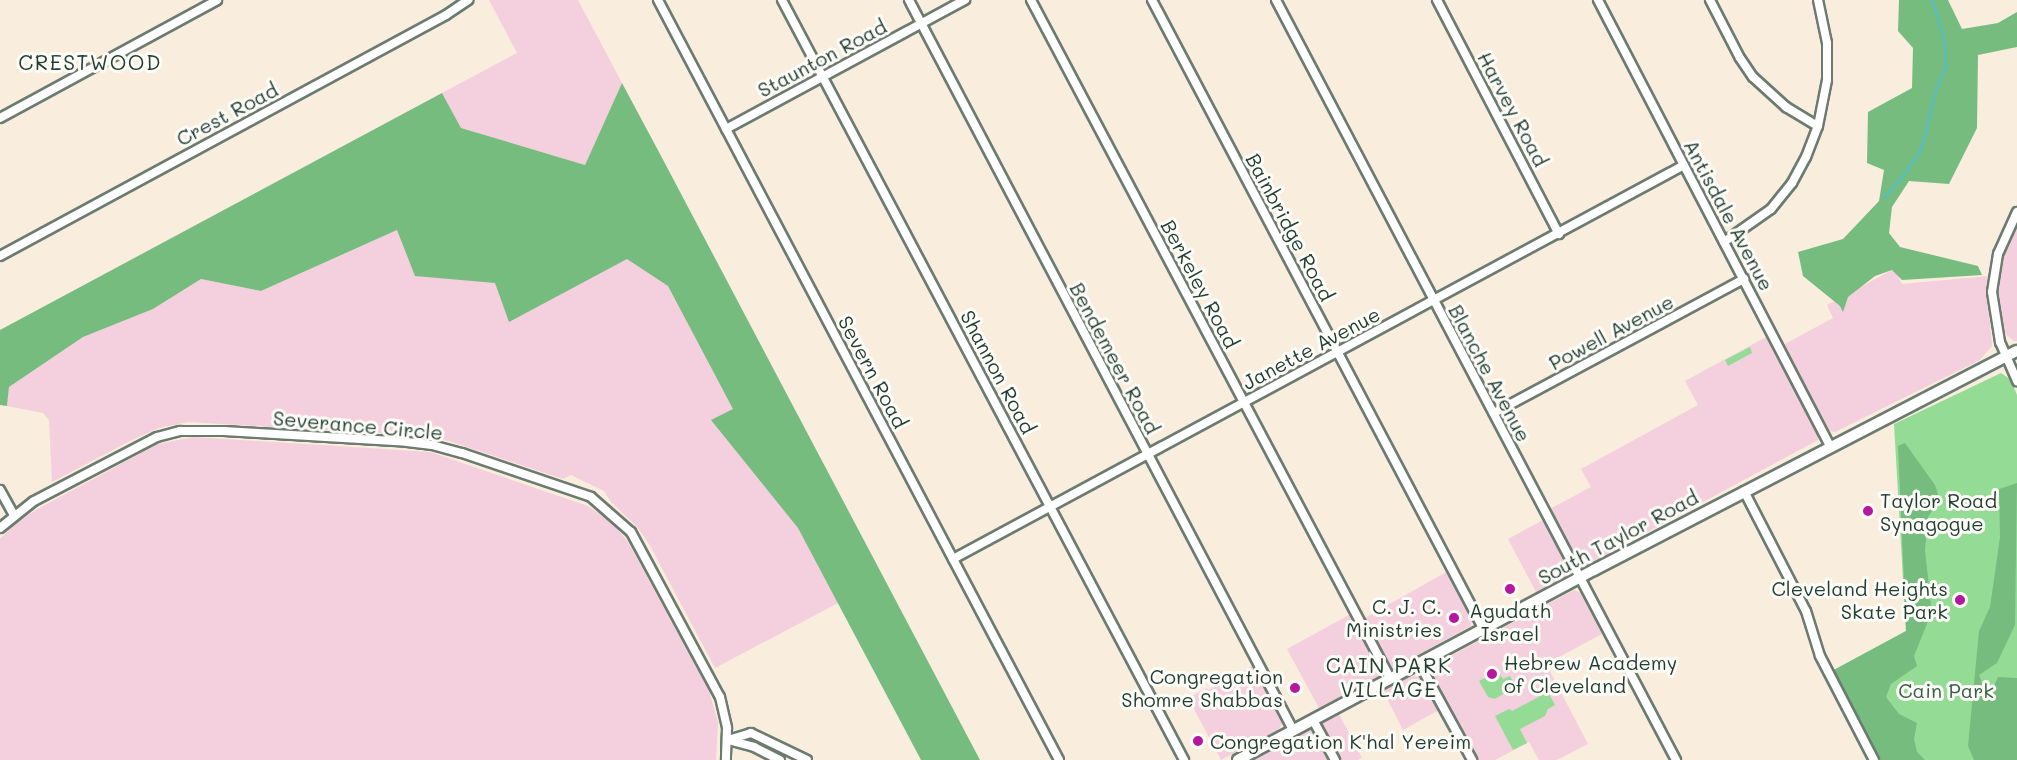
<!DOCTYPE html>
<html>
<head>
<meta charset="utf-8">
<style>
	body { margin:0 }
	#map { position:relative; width:2017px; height:760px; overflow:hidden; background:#f9eddd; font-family:Mali,sans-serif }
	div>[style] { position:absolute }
	.built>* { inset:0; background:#f4cfdd }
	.green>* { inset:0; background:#94dc96 }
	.forest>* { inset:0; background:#77bc7f }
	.stream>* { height:2px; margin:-1px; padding:0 1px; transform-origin:1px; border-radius:1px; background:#52becc }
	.roads { filter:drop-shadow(2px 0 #6b7b6f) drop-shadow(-2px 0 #6b7b6f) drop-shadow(0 2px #6b7b6f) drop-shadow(0 -2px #6b7b6f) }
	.minor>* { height:8px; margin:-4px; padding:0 4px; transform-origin:4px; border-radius:4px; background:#fff }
	.major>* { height:10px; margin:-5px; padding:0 5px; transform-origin:5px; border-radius:5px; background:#fff }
	.dots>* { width:16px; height:16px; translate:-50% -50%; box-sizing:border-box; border:3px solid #fdfcf7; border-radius:50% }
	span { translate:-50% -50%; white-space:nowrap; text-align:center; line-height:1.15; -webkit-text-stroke:6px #fdfcf7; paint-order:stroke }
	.street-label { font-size:20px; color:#1f3d34 }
	.poi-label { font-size:20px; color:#1f3d34 }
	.left { translate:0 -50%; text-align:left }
	.right { translate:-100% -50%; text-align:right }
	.park-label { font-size:20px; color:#365d48 }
	.neighbourhood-label { font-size:21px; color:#1f3d34; letter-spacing:1.5px }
</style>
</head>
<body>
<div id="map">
	<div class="built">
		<i style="clip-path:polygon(489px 0,578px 0,622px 83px,585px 165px,461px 128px,442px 93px,517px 53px)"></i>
		<i style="clip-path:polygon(466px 199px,669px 236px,857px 593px,715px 668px,649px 544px,637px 527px,611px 502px,604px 491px,571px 475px,563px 479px,449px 441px,425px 436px,188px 422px,159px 428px,132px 440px,52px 482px,49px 420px,43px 413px,7px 406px,9px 387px,83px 337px,153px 309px,201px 279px,261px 291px)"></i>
		<i style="clip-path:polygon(2017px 224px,2017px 341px,2014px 341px,2001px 330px,1997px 295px,2002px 258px)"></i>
		<i style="clip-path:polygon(1894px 269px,1902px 284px,1989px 276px,1988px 302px,1992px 346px,1980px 360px,1835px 432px,1830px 431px,1783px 345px,1833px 318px,1827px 305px)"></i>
		<i style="clip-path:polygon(1768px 336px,1817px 429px,1818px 440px,1536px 592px,1508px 539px,1543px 520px,1552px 535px,1559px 531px,1548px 510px,1591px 487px,1581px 469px,1698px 405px,1685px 381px)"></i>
		<i style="clip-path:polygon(193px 437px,430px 452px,588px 506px,613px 524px,628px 542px,709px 691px,718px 723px,716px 760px,0 760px,0 539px,14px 525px,34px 511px,158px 444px)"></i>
		<i style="clip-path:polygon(1448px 571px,1472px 617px,1471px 626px,1319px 708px,1287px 649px,1358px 610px,1363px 619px)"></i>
		<i style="clip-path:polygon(1574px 590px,1581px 593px,1602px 634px,1546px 664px,1588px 744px,1557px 760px,1539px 760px,1529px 742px,1495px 760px,1477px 760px,1432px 677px,1432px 666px)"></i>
		<i style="clip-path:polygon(1254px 665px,1281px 718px,1282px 724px,1278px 730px,1221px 760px,1188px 698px,1207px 688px,1209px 690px)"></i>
		<i style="clip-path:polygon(1411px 676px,1421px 677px,1439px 710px,1403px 730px,1383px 691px)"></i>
		<i style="clip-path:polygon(1339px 714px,1362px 758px,1357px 760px,1254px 760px)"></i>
	</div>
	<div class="green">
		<i style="clip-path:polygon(1750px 347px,1752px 353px,1728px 366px,1725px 360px)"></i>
		<i style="clip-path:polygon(2001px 373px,2011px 380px,2017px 395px,2017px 760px,1879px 760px,1832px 671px,1906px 631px,1894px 424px)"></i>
		<i style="clip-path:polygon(1498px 671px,1503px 679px,1510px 676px,1516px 686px,1495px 699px,1488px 697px,1479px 681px)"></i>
		<i style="clip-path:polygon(1548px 692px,1555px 705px,1548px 709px,1545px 716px,1520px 729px,1527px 743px,1513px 750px,1495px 716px,1509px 709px,1512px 711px)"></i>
	</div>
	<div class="forest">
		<i style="clip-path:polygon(1899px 0,1948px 0,1962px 29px,1998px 23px,2017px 12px,2017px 47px,1978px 55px,1977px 128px,1949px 184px,1909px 181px,1892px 207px,1889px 233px,1900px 247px,1978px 266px,1982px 275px,1902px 280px,1892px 270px,1875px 276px,1848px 297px,1843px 312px,1840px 306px,1803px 276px,1798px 252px,1843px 239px,1879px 201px,1884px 170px,1867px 163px,1868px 112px,1912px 88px,1913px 48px,1898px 31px)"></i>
		<i style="clip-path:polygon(622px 83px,660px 154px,980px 760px,921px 760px,798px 528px,711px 420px,733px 409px,668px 286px,627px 259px,509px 322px,495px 283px,415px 276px,397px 230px,261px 291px,201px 279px,153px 309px,83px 337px,9px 387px,7px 406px,0 405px,0 330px,442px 93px,461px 128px,585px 165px)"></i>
		<i style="clip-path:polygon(1905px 443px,1935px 485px,1940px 500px,1928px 517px,1925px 550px,1931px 605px,1927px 624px,1914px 656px,1917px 666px,1891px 684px,1886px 697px,1899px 714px,1917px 723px,1914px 739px,1917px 752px,1925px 760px,1879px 760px,1832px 671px,1906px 631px,1898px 446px)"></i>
		<i style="clip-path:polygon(2017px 483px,2015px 625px,1997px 663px,1979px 675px,1985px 691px,1993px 688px,1998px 677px,2017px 678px,2017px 760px,1974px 760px,1968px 746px,1979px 631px,1990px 607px,2000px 537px,1999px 489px)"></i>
	</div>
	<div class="stream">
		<i style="left:1884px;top:198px;width:30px;rotate:-49deg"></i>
		<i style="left:1904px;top:175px;width:30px;rotate:-56deg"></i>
		<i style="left:1921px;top:150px;width:68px;rotate:-75.6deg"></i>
		<i style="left:1938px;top:84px;width:18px;rotate:-63deg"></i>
		<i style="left:1946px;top:68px;width:29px;rotate:-94deg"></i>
		<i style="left:1944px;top:39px;width:41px;rotate:-107.1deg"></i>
	</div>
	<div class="roads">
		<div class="minor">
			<i style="left:658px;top:0;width:859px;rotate:62.18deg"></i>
			<i style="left:782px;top:0;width:860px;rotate:62.12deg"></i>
			<i style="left:909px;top:0;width:825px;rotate:62.25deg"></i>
			<i style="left:1031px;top:0;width:767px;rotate:62.1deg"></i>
			<i style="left:1152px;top:0;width:710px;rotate:62.21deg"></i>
			<i style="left:1276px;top:0;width:859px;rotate:62.24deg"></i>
			<i style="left:1437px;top:0;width:264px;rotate:62.5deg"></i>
			<i style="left:1598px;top:0;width:503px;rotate:62.52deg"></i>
			<i style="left:1710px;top:0;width:65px;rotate:62.7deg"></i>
			<i style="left:1740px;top:58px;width:23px;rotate:56deg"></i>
			<i style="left:1753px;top:77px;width:45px;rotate:42.3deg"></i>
			<i style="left:1786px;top:107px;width:37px;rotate:31deg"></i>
			<i style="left:0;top:118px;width:247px;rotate:-28.5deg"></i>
			<i style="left:726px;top:129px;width:272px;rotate:-28.4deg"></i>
			<i style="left:2017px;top:212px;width:46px;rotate:114.3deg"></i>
			<i style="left:1998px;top:254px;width:38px;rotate:99deg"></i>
			<i style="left:1992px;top:292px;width:51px;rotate:80.9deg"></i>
			<i style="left:2000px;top:342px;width:43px;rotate:66.4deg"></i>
			<i style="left:1724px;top:242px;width:57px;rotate:-35.1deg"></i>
			<i style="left:1771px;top:209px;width:33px;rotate:-51deg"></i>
			<i style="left:1792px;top:183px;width:30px;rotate:-62deg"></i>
			<i style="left:1806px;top:157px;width:33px;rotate:-69deg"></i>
			<i style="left:1818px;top:126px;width:47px;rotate:-78.9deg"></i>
			<i style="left:1827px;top:80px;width:37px;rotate:-90deg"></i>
			<i style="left:1827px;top:43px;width:44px;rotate:-101.8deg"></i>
			<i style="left:0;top:256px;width:507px;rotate:-28.38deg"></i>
			<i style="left:446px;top:15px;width:27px;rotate:-34deg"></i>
			<i style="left:1494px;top:413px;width:284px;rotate:-28.2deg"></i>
			<i style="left:0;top:490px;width:29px;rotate:61deg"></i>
			<i style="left:1744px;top:491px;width:135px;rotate:62.7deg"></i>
			<i style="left:1806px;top:611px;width:47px;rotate:72.7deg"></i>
			<i style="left:1820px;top:656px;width:117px;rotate:62.6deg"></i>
			<i style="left:0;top:528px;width:43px;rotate:-38.5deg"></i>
			<i style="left:34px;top:501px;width:139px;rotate:-27.5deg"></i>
			<i style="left:157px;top:437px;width:24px;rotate:-15deg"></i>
			<i style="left:180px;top:431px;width:44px"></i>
			<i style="left:224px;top:431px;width:183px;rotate:3.4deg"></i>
			<i style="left:407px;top:442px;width:25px;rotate:7deg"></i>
			<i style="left:432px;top:445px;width:31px;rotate:15deg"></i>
			<i style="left:462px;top:453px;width:136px;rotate:18.8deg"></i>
			<i style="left:591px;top:497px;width:53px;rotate:41.2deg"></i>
			<i style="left:631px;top:532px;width:187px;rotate:61.7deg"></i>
			<i style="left:720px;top:697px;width:32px;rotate:77deg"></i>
			<i style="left:727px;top:728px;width:32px;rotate:92deg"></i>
			<i style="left:953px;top:559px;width:830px;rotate:-28.32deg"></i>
			<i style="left:1419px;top:663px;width:111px;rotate:61.3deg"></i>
			<i style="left:1313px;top:720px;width:46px;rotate:61.2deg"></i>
			<i style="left:728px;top:740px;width:24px;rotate:-17deg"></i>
			<i style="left:751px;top:733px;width:62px;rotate:25.7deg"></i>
			<i style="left:728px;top:740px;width:27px;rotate:15deg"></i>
			<i style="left:754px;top:747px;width:29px;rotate:27deg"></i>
		</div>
		<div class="major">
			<i style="left:1238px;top:760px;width:404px;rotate:-28.1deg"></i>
			<i style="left:1594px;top:570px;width:476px;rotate:-27.4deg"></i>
		</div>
	</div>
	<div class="dots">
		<i style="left:1868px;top:511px;background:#b5179e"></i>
		<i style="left:1510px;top:589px;background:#b5179e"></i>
		<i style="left:1960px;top:600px;background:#b5179e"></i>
		<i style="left:1454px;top:618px;background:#b5179e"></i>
		<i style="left:1492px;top:674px;background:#b5179e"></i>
		<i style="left:1295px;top:688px;background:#b5179e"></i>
		<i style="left:1198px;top:741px;background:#b5179e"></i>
	</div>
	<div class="street-label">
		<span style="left:822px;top:58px;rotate:-28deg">Staunton Road</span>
		<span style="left:1513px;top:109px;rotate:62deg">Harvey Road</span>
		<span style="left:227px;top:114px;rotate:-28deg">Crest Road</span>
		<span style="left:1729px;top:215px;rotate:62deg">Antisdale Avenue</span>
		<span style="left:1290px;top:227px;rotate:62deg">Bainbridge Road</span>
		<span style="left:1200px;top:284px;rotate:62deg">Berkeley Road</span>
		<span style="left:1611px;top:332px;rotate:-28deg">Powell Avenue</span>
		<span style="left:1311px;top:348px;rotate:-28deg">Janette Avenue</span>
		<span style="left:1115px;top:358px;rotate:62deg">Bendemeer Road</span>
		<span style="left:873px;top:372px;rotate:62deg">Severn Road</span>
		<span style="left:998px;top:372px;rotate:62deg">Shannon Road</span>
		<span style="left:1490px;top:373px;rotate:62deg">Blanche Avenue</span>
		<span style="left:358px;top:425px;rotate:5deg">Severance Circle</span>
		<span style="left:1618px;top:537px;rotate:-28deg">South Taylor Road</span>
	</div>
	<div class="poi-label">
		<span class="left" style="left:1880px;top:512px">Taylor Road<br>Synagogue</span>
		<span class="right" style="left:1948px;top:600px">Cleveland Heights<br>Skate Park</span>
		<span class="right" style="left:1442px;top:618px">C. J. C.<br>Ministries</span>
		<span style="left:1510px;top:622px">Agudath<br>Israel</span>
		<span class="left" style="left:1504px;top:674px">Hebrew Academy<br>of Cleveland</span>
		<span class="right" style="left:1283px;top:688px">Congregation<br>Shomre Shabbas</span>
		<span class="left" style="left:1210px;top:741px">Congregation K'hal Yereim</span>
	</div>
	<div class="park-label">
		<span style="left:1946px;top:690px">Cain Park</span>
	</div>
	<div class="neighbourhood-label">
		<span style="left:90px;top:62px">CRESTWOOD</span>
		<span style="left:1389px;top:677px">CAIN PARK<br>VILLAGE</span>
	</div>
</div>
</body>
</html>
